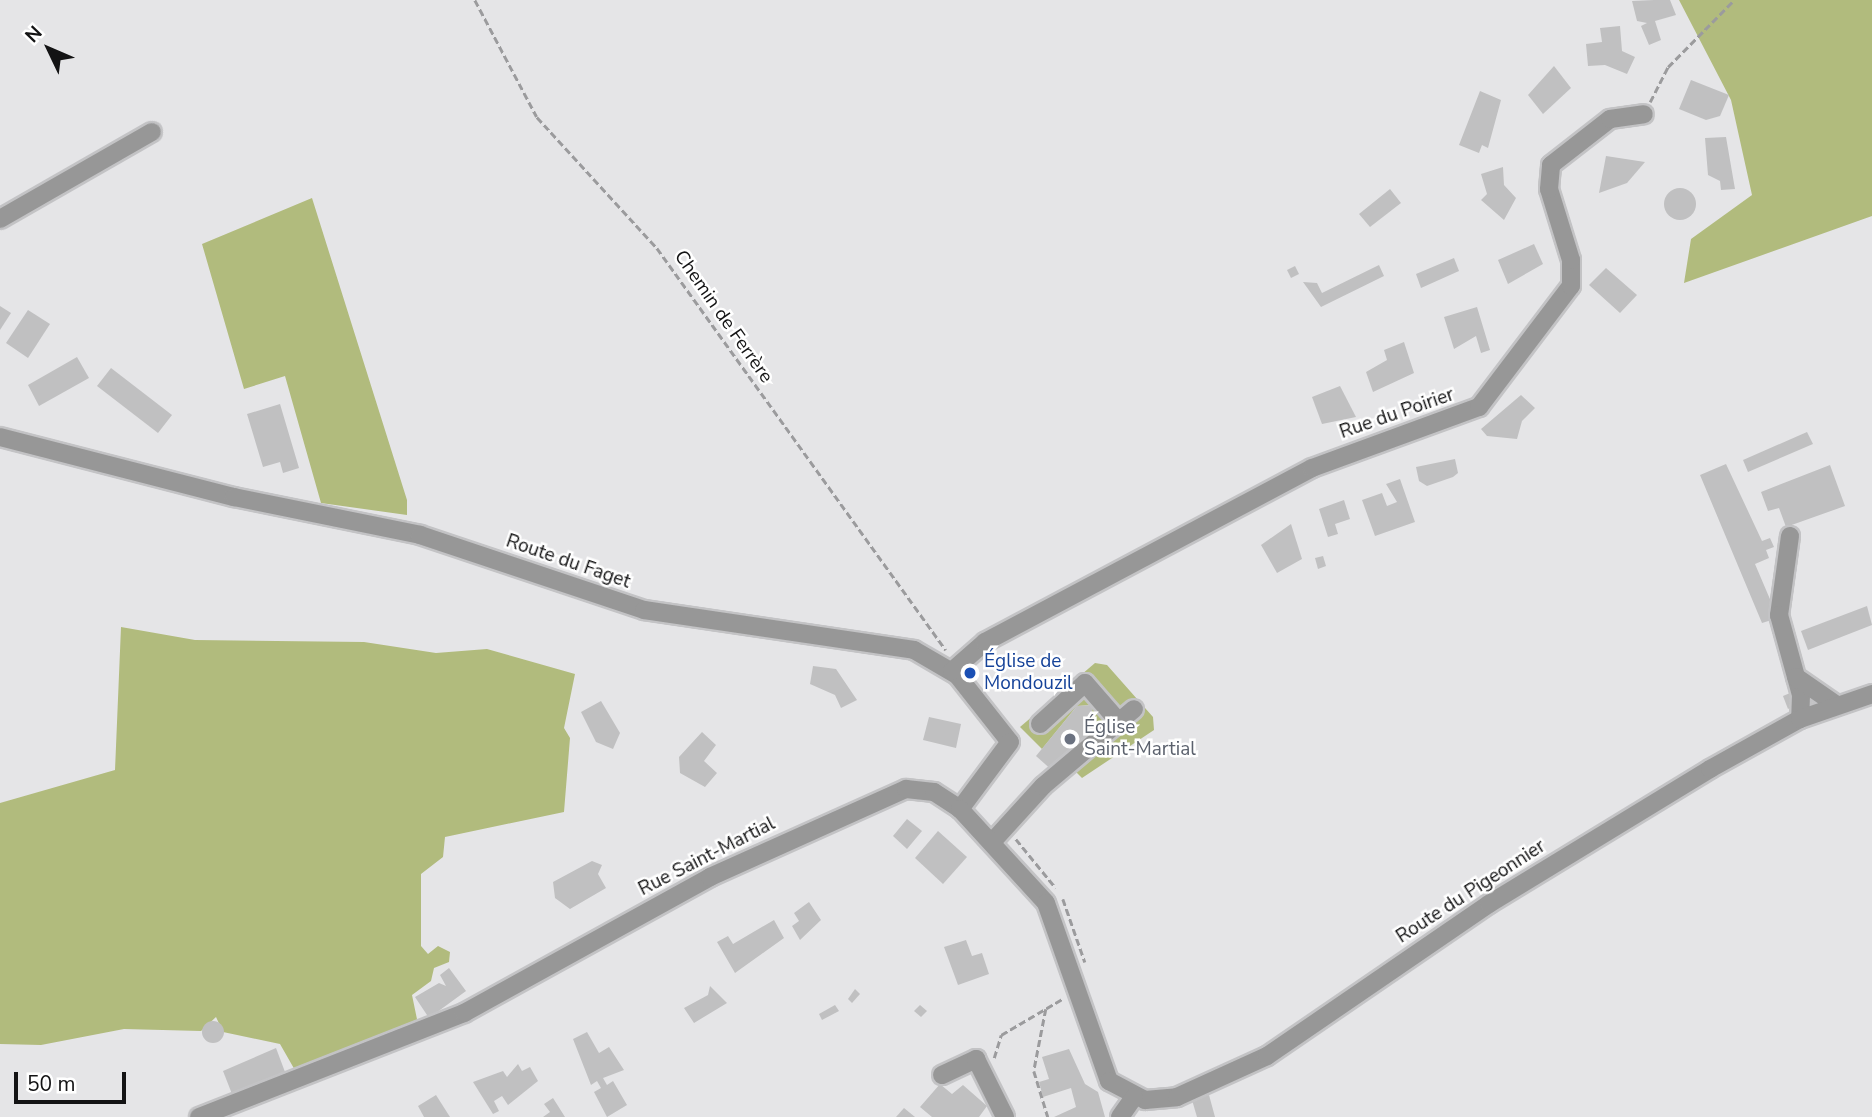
<!DOCTYPE html>
<html>
<head>
<meta charset="utf-8">
<style>
	body { margin:0 }
	#map { position:relative; width:1872px; height:1117px; overflow:hidden; background:#e5e5e7; font-family:"Nunito Sans",sans-serif }
	div>[style] { position:absolute }
	.green>* { inset:0; background:#b1bb7d }
	.building>* { inset:0; background:#c0c0c1 }
	.round { border-radius:50% }
	.path>* { height:2.5px; margin-top:-1.25px; transform-origin:0; background:repeating-linear-gradient(90deg,#9b9b9d 0 7px,transparent 0 10.5px) }
	.roads { filter:drop-shadow(2px 0 #c3c3c5) drop-shadow(-2px 0 #c3c3c5) drop-shadow(0 2px #c3c3c5) drop-shadow(0 -2px #c3c3c5) }
	.minor>* { height:18px; margin:-9px; padding:0 9px; transform-origin:9px; border-radius:9px; background:#979797 }
	.dots>* { width:19px; height:19px; translate:-50% -50%; box-sizing:border-box; border:4px solid #fff; border-radius:50% }
	span { translate:-50% -50%; white-space:nowrap; text-align:center; line-height:1.15; -webkit-text-stroke:5px #fff; paint-order:stroke }
	.street-label { font-size:19px; color:#131314 }
	.transit-label { font-size:19px; color:#164399 }
	.left { translate:0 -50%; text-align:left }
	.worship-label { font-size:19px; color:#5b616d }
	.north { position:absolute; left:14px; top:14px; width:70px; height:70px; -webkit-text-stroke:5px #fff; paint-order:stroke; rotate:314deg; font-size:19px; font-weight:700; line-height:28px; text-align:center; color:#131314 }
	.north::after { content:''; display:block; margin:auto; width:24px; height:32px; background:#131314; clip-path:polygon(50% 0,100% 100%,50% 72%,0 100%) }
	.scale { position:absolute; left:14px; top:1072px; width:112px; height:32px; box-sizing:border-box; border:4px solid #131314; border-top:0; padding-left:9px; font-size:21px; line-height:24px; white-space:nowrap; color:#131314; -webkit-text-stroke:5px #fff; paint-order:stroke }
</style>
</head>
<body>
<div id="map">
	<div class="green">
		<i style="clip-path:polygon(1679px 0,1872px 0,1872px 216px,1684px 283px,1691px 239px,1752px 195px,1731px 100px)"></i>
		<i style="clip-path:polygon(312px 198px,407px 500px,407px 515px,321px 503px,285px 376px,244px 389px,202px 244px)"></i>
		<i style="clip-path:polygon(121px 627px,195px 640px,364px 642px,436px 653px,487px 649px,575px 674px,564px 728px,570px 738px,564px 812px,445px 837px,443px 857px,421px 874px,421px 946px,428px 954px,438px 946px,450px 952px,449px 962px,434px 968px,431px 981px,412px 995px,418px 1024px,296px 1072px,280px 1044px,223px 1032px,216px 1017px,201px 1031px,124px 1029px,41px 1045px,0 1044px,0 803px,115px 770px)"></i>
		<i style="clip-path:polygon(1095px 663px,1107px 665px,1153px 717px,1154px 730px,1082px 778px,1064px 760px,1093px 736px,1092px 705px,1077px 706px,1042px 749px,1020px 727px)"></i>
	</div>
	<div class="building">
		<i style="clip-path:polygon(1654px 0,1670px 0,1676px 15px,1655px 21px,1661px 40px,1649px 45px,1641px 26px,1647px 23px,1637px 21px,1632px 1px)"></i>
		<i style="clip-path:polygon(1620px 26px,1622px 51px,1635px 57px,1627px 74px,1605px 65px,1588px 66px,1586px 44px,1602px 42px,1600px 28px)"></i>
		<i style="clip-path:polygon(1554px 66px,1571px 88px,1543px 114px,1528px 95px)"></i>
		<i style="clip-path:polygon(1691px 80px,1729px 95px,1720px 116px,1706px 120px,1679px 109px)"></i>
		<i style="clip-path:polygon(1480px 91px,1501px 100px,1488px 148px,1482px 145px,1479px 153px,1459px 145px)"></i>
		<i style="clip-path:polygon(1726px 137px,1735px 189px,1721px 190px,1720px 181px,1708px 175px,1705px 138px)"></i>
		<i style="clip-path:polygon(1606px 156px,1645px 162px,1627px 183px,1599px 193px)"></i>
		<i style="clip-path:polygon(1503px 167px,1504px 185px,1516px 198px,1504px 220px,1481px 200px,1487px 194px,1481px 174px)"></i>
		<i class="round" style="left:1664px;top:188px;width:32px;height:32px"></i>
		<i style="clip-path:polygon(1390px 189px,1401px 203px,1370px 227px,1359px 214px)"></i>
		<i style="clip-path:polygon(1534px 244px,1543px 264px,1508px 284px,1498px 260px)"></i>
		<i style="clip-path:polygon(1454px 258px,1459px 271px,1421px 288px,1416px 274px)"></i>
		<i style="clip-path:polygon(1379px 265px,1384px 276px,1321px 307px,1303px 282px,1317px 283px,1322px 293px)"></i>
		<i style="clip-path:polygon(1295px 266px,1299px 274px,1291px 278px,1287px 270px)"></i>
		<i style="clip-path:polygon(1606px 268px,1637px 295px,1620px 313px,1589px 285px)"></i>
		<i style="clip-path:polygon(0 306px,11px 313px,0 330px)"></i>
		<i style="clip-path:polygon(1477px 307px,1490px 350px,1481px 353px,1476px 336px,1454px 349px,1444px 317px)"></i>
		<i style="clip-path:polygon(28px 310px,50px 324px,28px 358px,6px 343px)"></i>
		<i style="clip-path:polygon(1404px 342px,1414px 373px,1373px 392px,1366px 372px,1387px 360px,1384px 350px)"></i>
		<i style="clip-path:polygon(77px 357px,89px 378px,39px 406px,28px 385px)"></i>
		<i style="clip-path:polygon(111px 368px,172px 415px,158px 433px,97px 386px)"></i>
		<i style="clip-path:polygon(1340px 386px,1356px 417px,1322px 424px,1312px 397px)"></i>
		<i style="clip-path:polygon(1521px 395px,1535px 408px,1522px 421px,1517px 439px,1487px 436px,1481px 429px)"></i>
		<i style="clip-path:polygon(280px 404px,299px 468px,283px 473px,280px 462px,263px 467px,247px 414px)"></i>
		<i style="clip-path:polygon(1807px 432px,1813px 444px,1748px 472px,1743px 460px)"></i>
		<i style="clip-path:polygon(1455px 459px,1458px 473px,1453px 477px,1427px 486px,1419px 481px,1416px 467px)"></i>
		<i style="clip-path:polygon(1726px 464px,1762px 541px,1770px 538px,1774px 547px,1766px 550px,1769px 558px,1755px 564px,1778px 618px,1762px 623px,1700px 475px)"></i>
		<i style="clip-path:polygon(1830px 465px,1845px 506px,1786px 527px,1779px 508px,1768px 511px,1761px 492px)"></i>
		<i style="clip-path:polygon(1400px 479px,1415px 522px,1375px 536px,1362px 500px,1382px 493px,1387px 506px,1397px 502px,1386px 484px)"></i>
		<i style="clip-path:polygon(1344px 500px,1350px 519px,1335px 524px,1338px 534px,1328px 537px,1319px 509px)"></i>
		<i style="clip-path:polygon(1291px 524px,1302px 559px,1277px 573px,1261px 545px)"></i>
		<i style="clip-path:polygon(1323px 556px,1326px 566px,1318px 569px,1315px 558px)"></i>
		<i style="clip-path:polygon(1867px 606px,1872px 625px,1808px 650px,1801px 631px)"></i>
		<i style="clip-path:polygon(813px 666px,836px 669px,857px 700px,841px 708px,835px 695px,810px 684px)"></i>
		<i style="clip-path:polygon(1790px 693px,1795px 705px,1788px 709px,1783px 696px)"></i>
		<i style="clip-path:polygon(601px 701px,620px 733px,613px 749px,596px 742px,581px 712px)"></i>
		<i style="clip-path:polygon(1092px 705px,1093px 736px,1054px 772px,1036px 756px,1077px 706px)"></i>
		<i style="clip-path:polygon(929px 717px,961px 724px,956px 748px,923px 740px)"></i>
		<i style="clip-path:polygon(702px 732px,716px 745px,704px 761px,717px 773px,705px 787px,680px 773px,679px 757px)"></i>
		<i style="clip-path:polygon(907px 819px,922px 831px,907px 849px,893px 836px)"></i>
		<i style="clip-path:polygon(938px 831px,967px 857px,943px 884px,915px 858px)"></i>
		<i style="clip-path:polygon(592px 861px,602px 865px,598px 874px,606px 888px,570px 909px,555px 898px,553px 882px)"></i>
		<i style="clip-path:polygon(809px 902px,821px 920px,800px 940px,792px 926px,799px 921px,794px 913px)"></i>
		<i style="clip-path:polygon(774px 920px,784px 938px,735px 973px,717px 942px,728px 936px,733px 944px)"></i>
		<i style="clip-path:polygon(966px 940px,972px 956px,982px 953px,989px 974px,958px 985px,944px 947px)"></i>
		<i style="clip-path:polygon(449px 968px,466px 991px,429px 1018px,415px 997px,439px 983px,446px 986px,440px 975px)"></i>
		<i style="clip-path:polygon(710px 986px,727px 1003px,694px 1023px,684px 1008px,708px 995px)"></i>
		<i style="clip-path:polygon(855px 989px,860px 994px,852px 1003px,848px 999px)"></i>
		<i style="clip-path:polygon(835px 1005px,839px 1011px,822px 1020px,819px 1014px)"></i>
		<i style="clip-path:polygon(920px 1005px,927px 1011px,921px 1017px,914px 1011px)"></i>
		<i class="round" style="left:202px;top:1021px;width:22px;height:22px"></i>
		<i style="clip-path:polygon(587px 1032px,599px 1053px,609px 1047px,624px 1070px,603px 1078px,607px 1085px,613px 1081px,627px 1105px,607px 1117px,594px 1092px,601px 1088px,597px 1081px,591px 1085px,573px 1039px)"></i>
		<i style="clip-path:polygon(276px 1048px,285px 1072px,232px 1094px,223px 1071px)"></i>
		<i style="clip-path:polygon(1069px 1049px,1085px 1084px,1098px 1092px,1105px 1117px,1054px 1117px,1076px 1107px,1071px 1088px,1043px 1097px,1039px 1082px,1049px 1079px,1042px 1057px)"></i>
		<i style="clip-path:polygon(518px 1064px,522px 1071px,530px 1067px,538px 1081px,508px 1105px,502px 1096px,494px 1101px,499px 1111px,493px 1114px,473px 1082px,503px 1071px,507px 1077px)"></i>
		<i style="clip-path:polygon(940px 1084px,952px 1094px,963px 1085px,987px 1106px,979px 1117px,932px 1117px,920px 1107px)"></i>
		<i style="clip-path:polygon(436px 1095px,450px 1117px,424px 1117px,418px 1106px)"></i>
		<i style="clip-path:polygon(1209px 1095px,1215px 1117px,1197px 1117px,1192px 1100px)"></i>
		<i style="clip-path:polygon(553px 1098px,565px 1117px,543px 1117px,550px 1112px,544px 1104px)"></i>
		<i style="clip-path:polygon(904px 1108px,915px 1117px,896px 1117px)"></i>
	</div>
	<div class="path">
		<i style="left:475px;top:0;width:132px;rotate:62.1deg"></i>
		<i style="left:537px;top:117px;width:178px;rotate:47.5deg"></i>
		<i style="left:657px;top:248px;width:495px;rotate:54.3deg"></i>
		<i style="left:1650px;top:102px;width:39px;rotate:-63deg"></i>
		<i style="left:1668px;top:67px;width:94px;rotate:-45.4deg"></i>
		<i style="left:1016px;top:839px;width:63px;rotate:50.8deg"></i>
		<i style="left:1063px;top:899px;width:67px;rotate:70.8deg"></i>
		<i style="left:1046px;top:1009px;width:63px;rotate:101deg"></i>
		<i style="left:1034px;top:1071px;width:48px;rotate:73.1deg"></i>
		<i style="left:994px;top:1058px;width:24px;rotate:-73deg"></i>
		<i style="left:1001px;top:1035px;width:71px;rotate:-30.5deg"></i>
	</div>
	<div class="roads">
		<div class="minor">
			<i style="left:0;top:219px;width:175px;rotate:-29.8deg"></i>
			<i style="left:0;top:437px;width:242px;rotate:14.4deg"></i>
			<i style="left:234px;top:497px;width:190px;rotate:11.5deg"></i>
			<i style="left:420px;top:535px;width:236px;rotate:18.5deg"></i>
			<i style="left:644px;top:610px;width:273px;rotate:8.4deg"></i>
			<i style="left:914px;top:650px;width:50px;rotate:30.2deg"></i>
			<i style="left:957px;top:675px;width:85px;rotate:51.7deg"></i>
			<i style="left:1010px;top:742px;width:84px;rotate:126.7deg"></i>
			<i style="left:1790px;top:536px;width:80px;rotate:97.9deg"></i>
			<i style="left:1779px;top:615px;width:83px;rotate:74.6deg"></i>
			<i style="left:1801px;top:695px;width:24px;rotate:92deg"></i>
			<i style="left:952px;top:671px;width:44px;rotate:-41.3deg"></i>
			<i style="left:985px;top:642px;width:370px;rotate:-28deg"></i>
			<i style="left:1312px;top:468px;width:178px;rotate:-20.1deg"></i>
			<i style="left:1479px;top:407px;width:152px;rotate:-52.8deg"></i>
			<i style="left:1571px;top:286px;width:26px;rotate:-90deg"></i>
			<i style="left:1571px;top:260px;width:74px;rotate:-107.2deg"></i>
			<i style="left:1549px;top:189px;width:24px;rotate:-85deg"></i>
			<i style="left:1551px;top:165px;width:75px;rotate:-37.9deg"></i>
			<i style="left:1610px;top:119px;width:34px;rotate:-8deg"></i>
			<i style="left:1796px;top:677px;width:47px;rotate:34.7deg"></i>
			<i style="left:1040px;top:724px;width:61px;rotate:-42.3deg"></i>
			<i style="left:1085px;top:683px;width:52px;rotate:48.9deg"></i>
			<i style="left:993px;top:841px;width:74px;rotate:-47.7deg"></i>
			<i style="left:1043px;top:786px;width:119px;rotate:-40.2deg"></i>
			<i style="left:942px;top:1075px;width:38px;rotate:-25deg"></i>
			<i style="left:976px;top:1059px;width:65px;rotate:63.4deg"></i>
			<i style="left:199px;top:1117px;width:285px;rotate:-21.4deg"></i>
			<i style="left:464px;top:1013px;width:281px;rotate:-28.9deg"></i>
			<i style="left:710px;top:877px;width:215px;rotate:-24.2deg"></i>
			<i style="left:906px;top:789px;width:28px;rotate:6deg"></i>
			<i style="left:934px;top:792px;width:31px;rotate:33deg"></i>
			<i style="left:960px;top:809px;width:127px;rotate:47.5deg"></i>
			<i style="left:1046px;top:903px;width:189px;rotate:70.5deg"></i>
			<i style="left:1109px;top:1081px;width:41px;rotate:27.8deg"></i>
			<i style="left:1145px;top:1100px;width:32px;rotate:-5deg"></i>
			<i style="left:1177px;top:1097px;width:99px;rotate:-24.5deg"></i>
			<i style="left:1267px;top:1056px;width:269px;rotate:-34.4deg"></i>
			<i style="left:1489px;top:904px;width:259px;rotate:-31.4deg"></i>
			<i style="left:1710px;top:769px;width:103px;rotate:-29.1deg"></i>
			<i style="left:1800px;top:719px;width:76px;rotate:-19.1deg"></i>
			<i style="left:1120px;top:1117px;width:24px;rotate:-55deg"></i>
		</div>
	</div>
	<div class="dots">
		<i style="left:970px;top:673px;background:#1a4fb4"></i>
		<i style="left:1070px;top:739px;background:#6b7280"></i>
	</div>
	<div class="street-label">
		<span style="left:723px;top:317px;rotate:55deg">Chemin de Ferrère</span>
		<span style="left:1397px;top:414px;rotate:-19deg">Rue du Poirier</span>
		<span style="left:568px;top:562px;rotate:19deg">Route du Faget</span>
		<span style="left:707px;top:857px;rotate:-27deg">Rue Saint-Martial</span>
		<span style="left:1471px;top:892px;rotate:-33deg">Route du Pigeonnier</span>
	</div>
	<div class="transit-label">
		<span class="left" style="left:984px;top:673px">Église de<br>Mondouzil</span>
	</div>
	<div class="worship-label">
		<span class="left" style="left:1084px;top:739px">Église<br>Saint-Martial</span>
	</div>
	<div class="north">N</div>
	<div class="scale">50 m</div>
</div>
</body>
</html>
